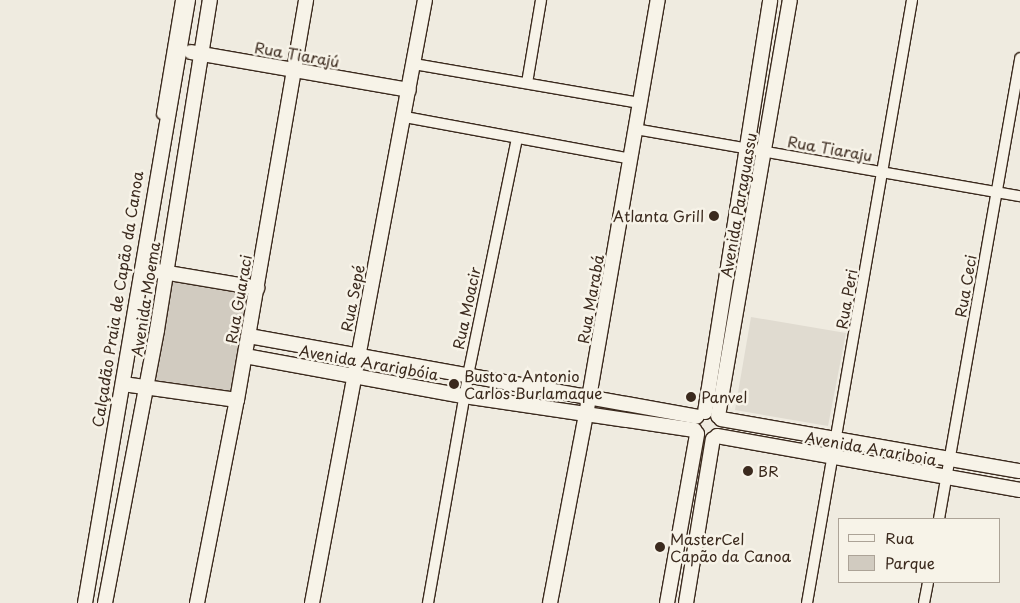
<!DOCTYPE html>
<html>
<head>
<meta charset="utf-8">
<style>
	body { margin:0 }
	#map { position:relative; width:1020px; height:603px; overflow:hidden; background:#efebe0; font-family:"Playpen Sans",sans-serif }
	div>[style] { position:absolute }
	.built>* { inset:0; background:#e0dbd0 }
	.green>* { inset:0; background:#d1cbc0 }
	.roads { filter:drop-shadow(1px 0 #3b2a1e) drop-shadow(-1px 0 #3b2a1e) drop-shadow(0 1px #3b2a1e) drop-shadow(0 -1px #3b2a1e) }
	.street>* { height:10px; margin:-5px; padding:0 5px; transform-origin:5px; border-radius:5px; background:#f7f3e8 }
	.secondary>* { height:14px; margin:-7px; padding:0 7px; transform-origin:7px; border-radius:7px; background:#f7f3e8 }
	.dots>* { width:14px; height:14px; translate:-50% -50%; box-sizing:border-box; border:2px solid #f7f3e8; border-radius:50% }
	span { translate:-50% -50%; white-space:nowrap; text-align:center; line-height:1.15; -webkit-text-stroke:5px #f7f3e8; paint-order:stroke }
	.street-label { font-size:15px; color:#3b2a1e }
	.poi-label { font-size:15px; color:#3b2a1e }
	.right { translate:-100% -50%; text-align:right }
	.left { translate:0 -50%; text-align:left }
	.legend { position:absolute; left:838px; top:518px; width:162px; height:65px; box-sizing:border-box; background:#f7f3e8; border:1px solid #aca397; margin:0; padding:6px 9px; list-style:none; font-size:15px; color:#3b2a1e }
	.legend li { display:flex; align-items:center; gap:10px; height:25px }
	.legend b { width:25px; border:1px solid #aca397 }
</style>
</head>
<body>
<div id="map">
	<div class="built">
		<i style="clip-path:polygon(751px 317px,846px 333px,828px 426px,735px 410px)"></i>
	</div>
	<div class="green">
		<i style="clip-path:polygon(169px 277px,249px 292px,233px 395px,153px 382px)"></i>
	</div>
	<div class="roads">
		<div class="street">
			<i style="left:414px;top:64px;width:229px;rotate:9.8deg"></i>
			<i style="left:527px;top:83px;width:84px;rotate:-80.4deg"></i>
			<i style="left:162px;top:114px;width:116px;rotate:-80.5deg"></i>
			<i style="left:405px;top:117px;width:230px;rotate:10.5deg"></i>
			<i style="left:635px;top:129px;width:391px;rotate:9.9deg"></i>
			<i style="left:939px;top:519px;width:468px;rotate:-80deg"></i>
			<i style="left:428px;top:603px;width:231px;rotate:-80deg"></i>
			<i style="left:468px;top:375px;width:242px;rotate:-78.3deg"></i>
			<i style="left:807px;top:603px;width:612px;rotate:-80.12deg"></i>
			<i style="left:924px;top:603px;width:21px;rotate:-79deg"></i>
		</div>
		<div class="secondary">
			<i style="left:191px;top:52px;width:221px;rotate:9.9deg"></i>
			<i style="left:145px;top:269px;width:114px;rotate:9.6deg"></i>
			<i style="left:249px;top:336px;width:455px;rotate:10.2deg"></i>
			<i style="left:245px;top:356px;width:223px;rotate:10.4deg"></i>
			<i style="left:464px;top:396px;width:233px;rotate:8.4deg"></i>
			<i style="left:123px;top:384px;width:115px;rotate:8deg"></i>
			<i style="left:705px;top:412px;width:417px;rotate:-81deg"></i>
			<i style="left:718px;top:416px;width:422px;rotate:-80.2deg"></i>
			<i style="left:721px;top:419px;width:303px;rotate:9.9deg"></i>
			<i style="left:717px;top:436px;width:308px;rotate:10.1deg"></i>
			<i style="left:85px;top:603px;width:612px;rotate:-80.31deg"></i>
			<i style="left:105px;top:603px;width:278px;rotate:-79.2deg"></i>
			<i style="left:157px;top:330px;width:334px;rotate:-80.9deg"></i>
			<i style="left:197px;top:603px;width:207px;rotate:-78.9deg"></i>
			<i style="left:237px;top:400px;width:406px;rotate:-80.2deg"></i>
			<i style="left:312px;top:603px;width:613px;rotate:-79.39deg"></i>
			<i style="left:550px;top:603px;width:191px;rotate:-79.2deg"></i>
			<i style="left:586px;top:415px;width:421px;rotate:-80.2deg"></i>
			<i style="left:667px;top:603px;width:172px;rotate:-79.9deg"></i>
			<i style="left:686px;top:603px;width:166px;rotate:-80.7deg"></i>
		</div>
	</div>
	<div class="dots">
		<i style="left:714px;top:216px;background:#3b2a1e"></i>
		<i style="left:454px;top:384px;background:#3b2a1e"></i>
		<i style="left:691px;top:397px;background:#3b2a1e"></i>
		<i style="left:748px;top:471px;background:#3b2a1e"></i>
		<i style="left:660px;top:547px;background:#3b2a1e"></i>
	</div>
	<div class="street-label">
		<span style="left:297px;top:54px;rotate:10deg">Rua Tiarajú</span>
		<span style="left:830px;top:148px;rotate:10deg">Rua Tiaraju</span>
		<span style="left:738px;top:205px;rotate:-80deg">Avenida Paraguassu</span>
		<span style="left:965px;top:286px;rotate:-80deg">Rua Ceci</span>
		<span style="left:352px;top:298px;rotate:-79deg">Rua Sepé</span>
		<span style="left:117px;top:299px;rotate:-81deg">Calçadão Praia de Capão da Canoa</span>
		<span style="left:145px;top:299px;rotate:-81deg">Avenida Moema</span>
		<span style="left:238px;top:299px;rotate:-80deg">Rua Guaraci</span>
		<span style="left:590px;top:299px;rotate:-80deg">Rua Marabá</span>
		<span style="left:846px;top:299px;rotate:-80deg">Rua Peri</span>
		<span style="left:466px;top:308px;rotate:-78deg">Rua Moacir</span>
		<span style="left:369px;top:362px;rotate:10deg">Avenida Ararigbóia</span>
		<span style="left:871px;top:448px;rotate:10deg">Avenida Arariboia</span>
	</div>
	<div class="poi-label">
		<span class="right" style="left:704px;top:216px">Atlanta Grill</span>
		<span class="left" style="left:464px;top:384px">Busto a Antonio<br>Carlos Burlamaque</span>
		<span class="left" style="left:701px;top:397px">Panvel</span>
		<span class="left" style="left:758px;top:471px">BR</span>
		<span class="left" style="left:670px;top:547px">MasterCel<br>Capão da Canoa</span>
	</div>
	<ul class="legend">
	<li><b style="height:6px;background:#f7f3e8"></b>Rua</li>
	<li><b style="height:14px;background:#d1cbc0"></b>Parque</li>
	</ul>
</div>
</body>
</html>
